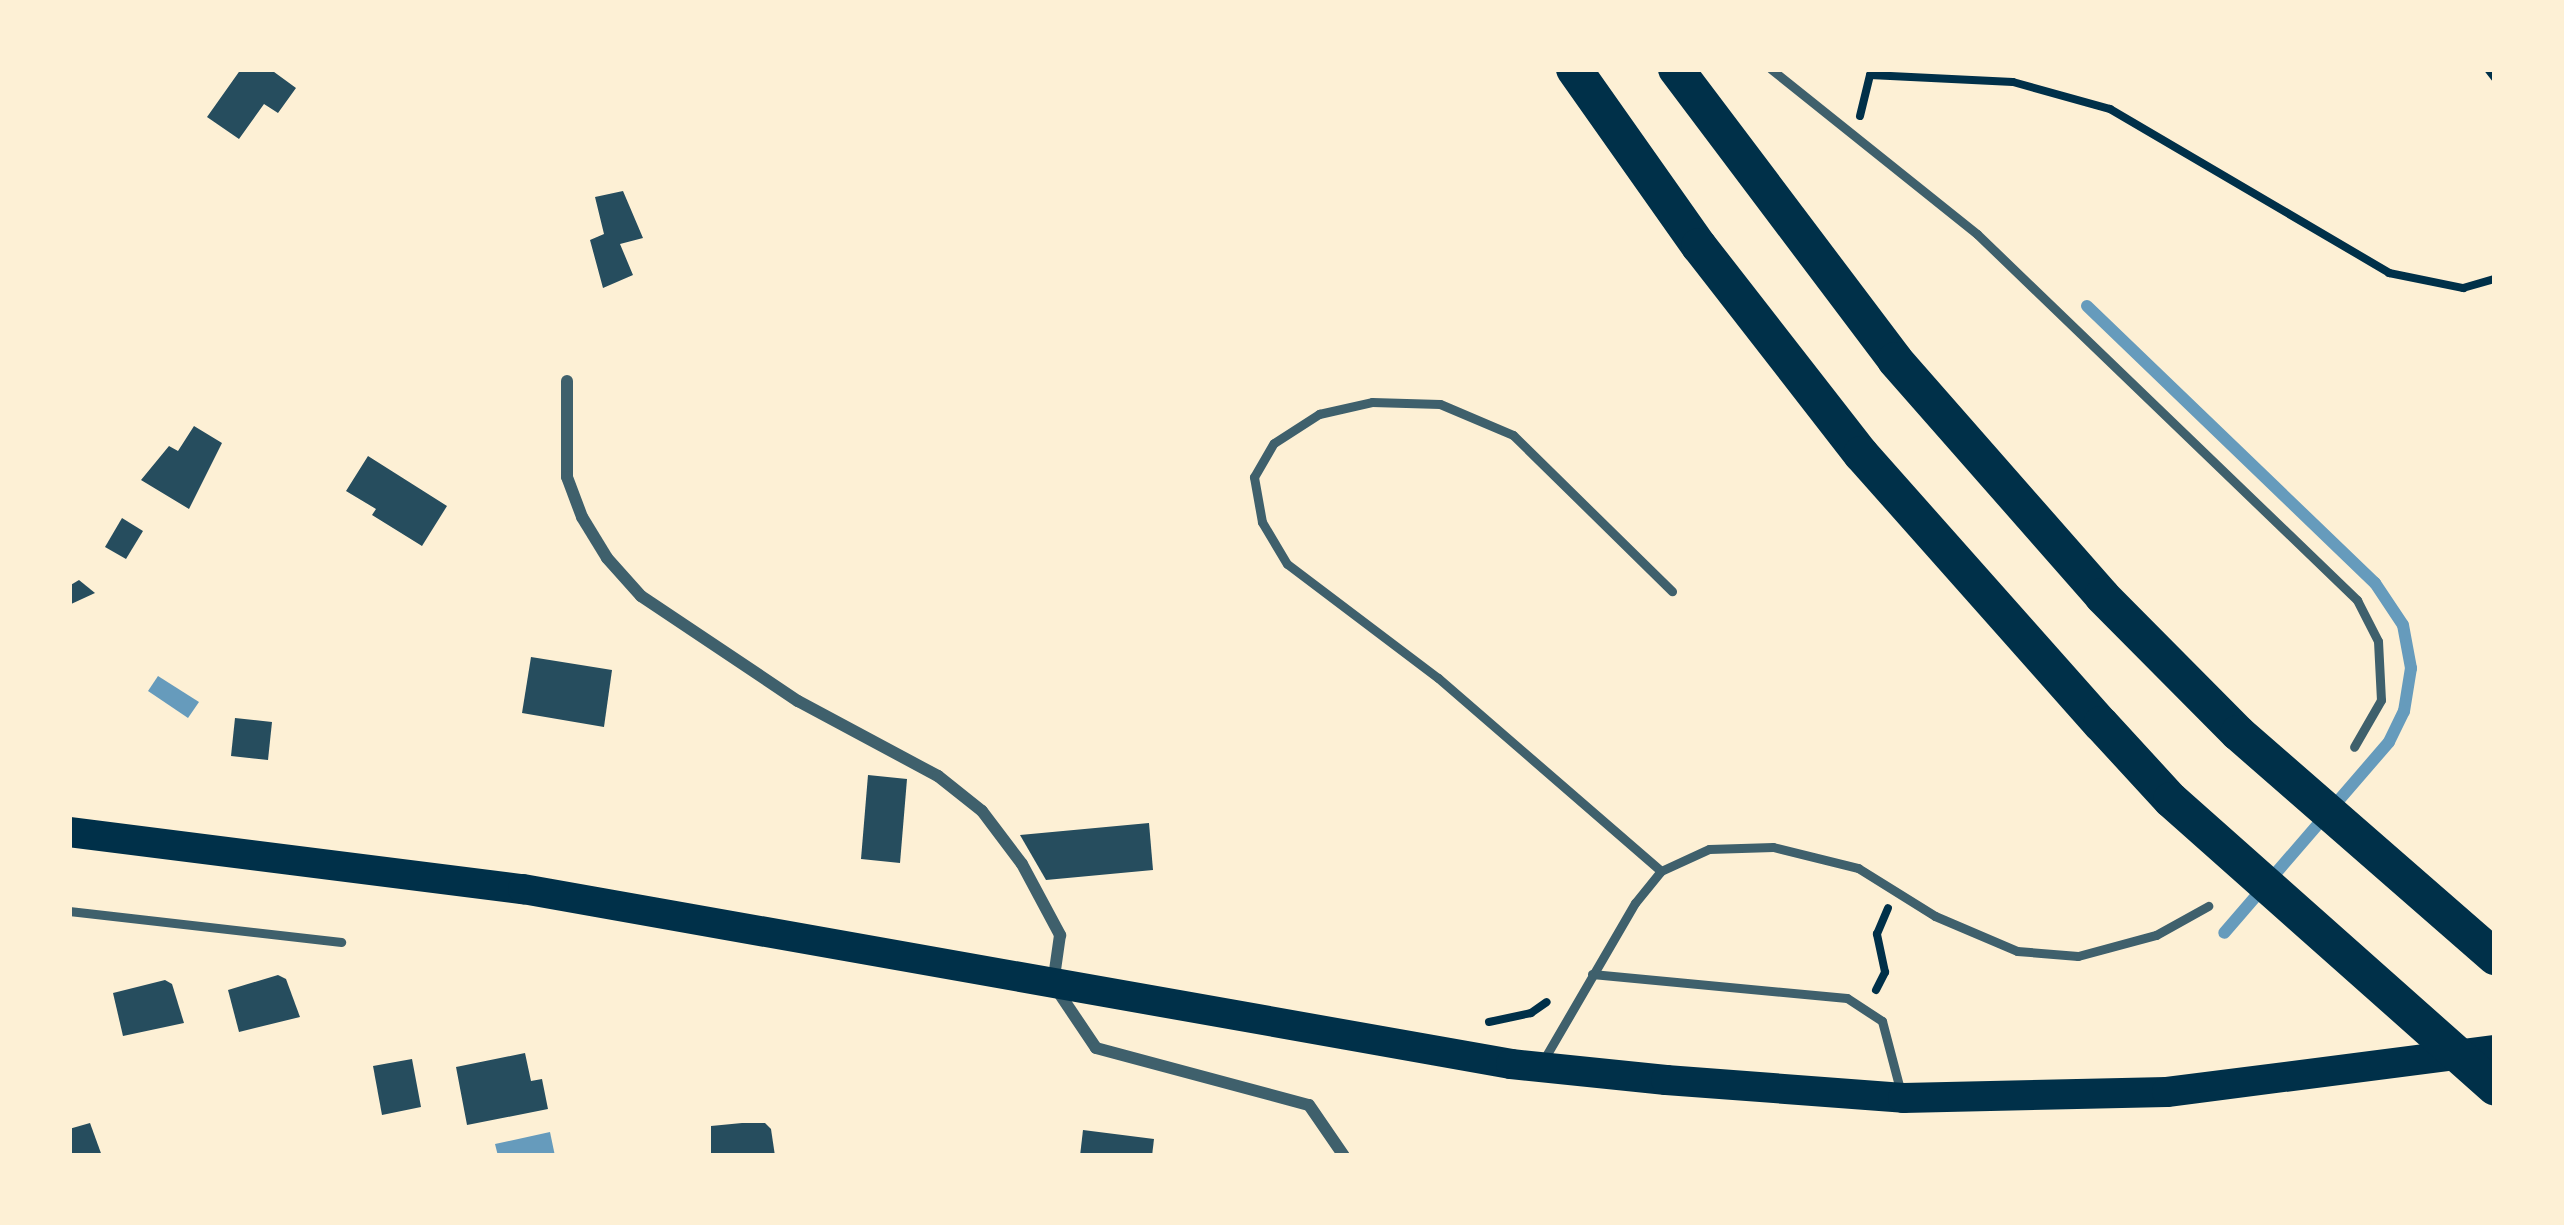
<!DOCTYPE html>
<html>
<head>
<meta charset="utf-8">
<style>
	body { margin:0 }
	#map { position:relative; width:2564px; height:1225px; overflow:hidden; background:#fdf0d5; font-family:"Times New Roman",serif }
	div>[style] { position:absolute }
	.water>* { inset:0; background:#669bbc }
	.stream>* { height:12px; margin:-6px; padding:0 6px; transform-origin:6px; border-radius:6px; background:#669bbc }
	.building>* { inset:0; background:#264d5e }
	.path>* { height:8px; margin:-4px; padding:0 4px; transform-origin:4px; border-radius:4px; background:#003049 }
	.service>* { height:9px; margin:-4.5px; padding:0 4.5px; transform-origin:4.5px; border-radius:4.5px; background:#3f606c }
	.minor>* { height:12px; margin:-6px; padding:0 6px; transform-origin:6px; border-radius:6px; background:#3f606c }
	.primary>* { height:30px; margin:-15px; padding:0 15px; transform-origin:15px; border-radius:15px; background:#003049 }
	.motorway>* { height:36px; margin:-18px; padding:0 18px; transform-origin:18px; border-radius:18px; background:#003049 }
	span { translate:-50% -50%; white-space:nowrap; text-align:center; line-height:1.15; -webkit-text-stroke:12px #fdf0d5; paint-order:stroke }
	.frame { position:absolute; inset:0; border:72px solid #fdf0d5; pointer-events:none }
</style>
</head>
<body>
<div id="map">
	<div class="water">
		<i style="clip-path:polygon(158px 676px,199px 702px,188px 718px,148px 691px)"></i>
		<i style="clip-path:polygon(550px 1132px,555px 1156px,498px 1156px,495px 1144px)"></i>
	</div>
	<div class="stream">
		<i style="left:2087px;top:306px;width:400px;rotate:43.9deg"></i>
		<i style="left:2375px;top:583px;width:50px;rotate:56.3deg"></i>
		<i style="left:2403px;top:625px;width:44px;rotate:79.5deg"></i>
		<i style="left:2411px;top:668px;width:44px;rotate:99.2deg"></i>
		<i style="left:2404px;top:711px;width:34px;rotate:116deg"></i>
		<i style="left:2389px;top:742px;width:252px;rotate:130.8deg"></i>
	</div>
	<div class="building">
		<i style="clip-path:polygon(241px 69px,270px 69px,296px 88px,278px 113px,264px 104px,239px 139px,207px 117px)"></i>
		<i style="clip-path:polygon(623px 191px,643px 238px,620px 244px,633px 275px,603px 288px,590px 240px,604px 234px,595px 197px)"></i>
		<i style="clip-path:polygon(194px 426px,222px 443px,189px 509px,141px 480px,169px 446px,178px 451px)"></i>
		<i style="clip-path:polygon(368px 456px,447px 506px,422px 546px,372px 515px,376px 509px,346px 491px)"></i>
		<i style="clip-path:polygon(122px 518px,143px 531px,126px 559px,105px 547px)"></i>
		<i style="clip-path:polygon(79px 580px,95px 593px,69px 605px,69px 586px)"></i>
		<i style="clip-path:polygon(531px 657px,612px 670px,604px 727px,522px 713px)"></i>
		<i style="clip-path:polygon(235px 718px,272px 722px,268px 760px,231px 756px)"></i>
		<i style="clip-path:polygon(868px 775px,907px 779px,900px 863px,861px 859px)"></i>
		<i style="clip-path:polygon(1149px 823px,1153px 870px,1046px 880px,1020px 835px)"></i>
		<i style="clip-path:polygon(278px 975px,286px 979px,300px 1017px,239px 1032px,228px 990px)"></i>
		<i style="clip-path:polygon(165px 980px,172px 984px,184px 1023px,123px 1036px,113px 993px)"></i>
		<i style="clip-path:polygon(525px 1053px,531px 1081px,542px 1079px,548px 1109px,467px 1125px,456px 1067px)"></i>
		<i style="clip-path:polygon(412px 1059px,421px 1107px,382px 1115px,373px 1066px)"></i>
		<i style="clip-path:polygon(90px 1123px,102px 1156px,69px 1156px,69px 1129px)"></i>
		<i style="clip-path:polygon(742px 1123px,765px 1123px,771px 1129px,775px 1156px,711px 1156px,711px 1126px)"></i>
		<i style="clip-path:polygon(1083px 1130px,1154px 1139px,1152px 1156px,1080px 1156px)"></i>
	</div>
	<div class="path">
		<i style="left:2488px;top:69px;width:11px;rotate:52deg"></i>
		<i style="left:1860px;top:116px;width:42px;rotate:-76.3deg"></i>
		<i style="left:1870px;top:75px;width:143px;rotate:2.8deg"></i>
		<i style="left:2013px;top:82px;width:101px;rotate:15.6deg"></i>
		<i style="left:2110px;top:109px;width:324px;rotate:30.4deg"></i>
		<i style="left:2389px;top:273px;width:76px;rotate:11.5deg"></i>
		<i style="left:2463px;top:288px;width:33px;rotate:-16deg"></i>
		<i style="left:1876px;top:990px;width:20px;rotate:-63deg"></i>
		<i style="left:1885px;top:972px;width:39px;rotate:-102deg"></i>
		<i style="left:1877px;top:934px;width:28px;rotate:-67deg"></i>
		<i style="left:1489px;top:1022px;width:43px;rotate:-12.1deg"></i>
		<i style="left:1531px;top:1013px;width:19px;rotate:-35deg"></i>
	</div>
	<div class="service">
		<i style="left:1771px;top:69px;width:264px;rotate:38.7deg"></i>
		<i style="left:1977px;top:234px;width:528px;rotate:43.92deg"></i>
		<i style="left:2357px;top:600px;width:46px;rotate:62.9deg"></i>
		<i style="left:2378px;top:641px;width:59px;rotate:87.1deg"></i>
		<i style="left:2381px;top:700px;width:54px;rotate:119.9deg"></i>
		<i style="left:1661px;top:871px;width:295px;rotate:-139.1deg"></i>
		<i style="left:1438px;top:678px;width:189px;rotate:-142.9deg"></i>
		<i style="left:1287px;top:564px;width:49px;rotate:-120.8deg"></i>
		<i style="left:1262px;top:522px;width:46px;rotate:-100.1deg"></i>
		<i style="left:1254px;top:477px;width:39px;rotate:-60deg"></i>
		<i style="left:1274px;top:443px;width:54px;rotate:-32.8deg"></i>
		<i style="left:1319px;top:414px;width:54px;rotate:-12.8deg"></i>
		<i style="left:1372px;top:402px;width:68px;rotate:1.7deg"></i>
		<i style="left:1440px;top:404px;width:79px;rotate:23deg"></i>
		<i style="left:1513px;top:435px;width:223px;rotate:44.5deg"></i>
		<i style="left:69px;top:911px;width:274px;rotate:6.5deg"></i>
		<i style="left:1592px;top:974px;width:256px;rotate:5.4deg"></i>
		<i style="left:1847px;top:998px;width:42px;rotate:33.3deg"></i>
		<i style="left:1882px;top:1021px;width:74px;rotate:75.2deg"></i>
		<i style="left:1543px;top:1061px;width:183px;rotate:-59.8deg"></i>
		<i style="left:1635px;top:903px;width:41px;rotate:-50.9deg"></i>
		<i style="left:1661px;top:871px;width:53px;rotate:-24.6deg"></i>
		<i style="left:1709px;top:849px;width:64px;rotate:-1.8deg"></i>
		<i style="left:1773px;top:847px;width:88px;rotate:13.9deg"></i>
		<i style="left:1858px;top:868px;width:91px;rotate:31.9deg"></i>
		<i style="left:1935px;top:916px;width:89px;rotate:23.1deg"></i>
		<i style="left:2017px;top:951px;width:61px;rotate:4.7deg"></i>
		<i style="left:2078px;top:956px;width:81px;rotate:-15.1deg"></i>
		<i style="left:2156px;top:935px;width:60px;rotate:-29.1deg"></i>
	</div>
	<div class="minor">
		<i style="left:567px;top:381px;width:96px;rotate:90deg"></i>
		<i style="left:567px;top:477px;width:43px;rotate:69.4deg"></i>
		<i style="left:582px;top:517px;width:48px;rotate:58.6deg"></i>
		<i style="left:607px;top:558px;width:51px;rotate:48.2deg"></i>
		<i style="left:641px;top:596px;width:189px;rotate:33.8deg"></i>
		<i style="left:798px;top:701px;width:159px;rotate:28.2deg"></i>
		<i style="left:938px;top:776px;width:56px;rotate:38.5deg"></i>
		<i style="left:982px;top:811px;width:66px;rotate:53deg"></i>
		<i style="left:1022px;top:864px;width:81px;rotate:61.8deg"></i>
		<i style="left:1060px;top:935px;width:49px;rotate:98.1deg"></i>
		<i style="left:1053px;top:984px;width:77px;rotate:56.1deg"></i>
		<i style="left:1096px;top:1048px;width:220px;rotate:15deg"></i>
		<i style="left:1309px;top:1105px;width:62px;rotate:55.5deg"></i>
	</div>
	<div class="primary">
		<i style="left:69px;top:832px;width:458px;rotate:7.2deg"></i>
		<i style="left:523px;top:889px;width:1003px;rotate:10.04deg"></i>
		<i style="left:1511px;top:1064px;width:156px;rotate:5.9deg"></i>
		<i style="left:1666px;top:1080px;width:238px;rotate:4.3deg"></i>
		<i style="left:1903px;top:1098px;width:264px;rotate:-1.3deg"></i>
		<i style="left:2167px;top:1092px;width:331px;rotate:-7.3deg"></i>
	</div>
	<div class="motorway">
		<i style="left:1574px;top:69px;width:217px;rotate:54.8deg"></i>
		<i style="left:1699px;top:246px;width:264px;rotate:52.1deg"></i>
		<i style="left:1861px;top:454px;width:361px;rotate:48.4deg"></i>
		<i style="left:2101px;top:724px;width:103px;rotate:47.4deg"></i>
		<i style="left:2171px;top:800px;width:433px;rotate:41.6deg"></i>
		<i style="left:1676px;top:69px;width:364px;rotate:53deg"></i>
		<i style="left:1895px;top:360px;width:314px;rotate:48.7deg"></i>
		<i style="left:2102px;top:596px;width:193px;rotate:45.2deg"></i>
		<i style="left:2238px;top:733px;width:341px;rotate:41.1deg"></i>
	</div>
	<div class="frame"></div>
</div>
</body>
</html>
